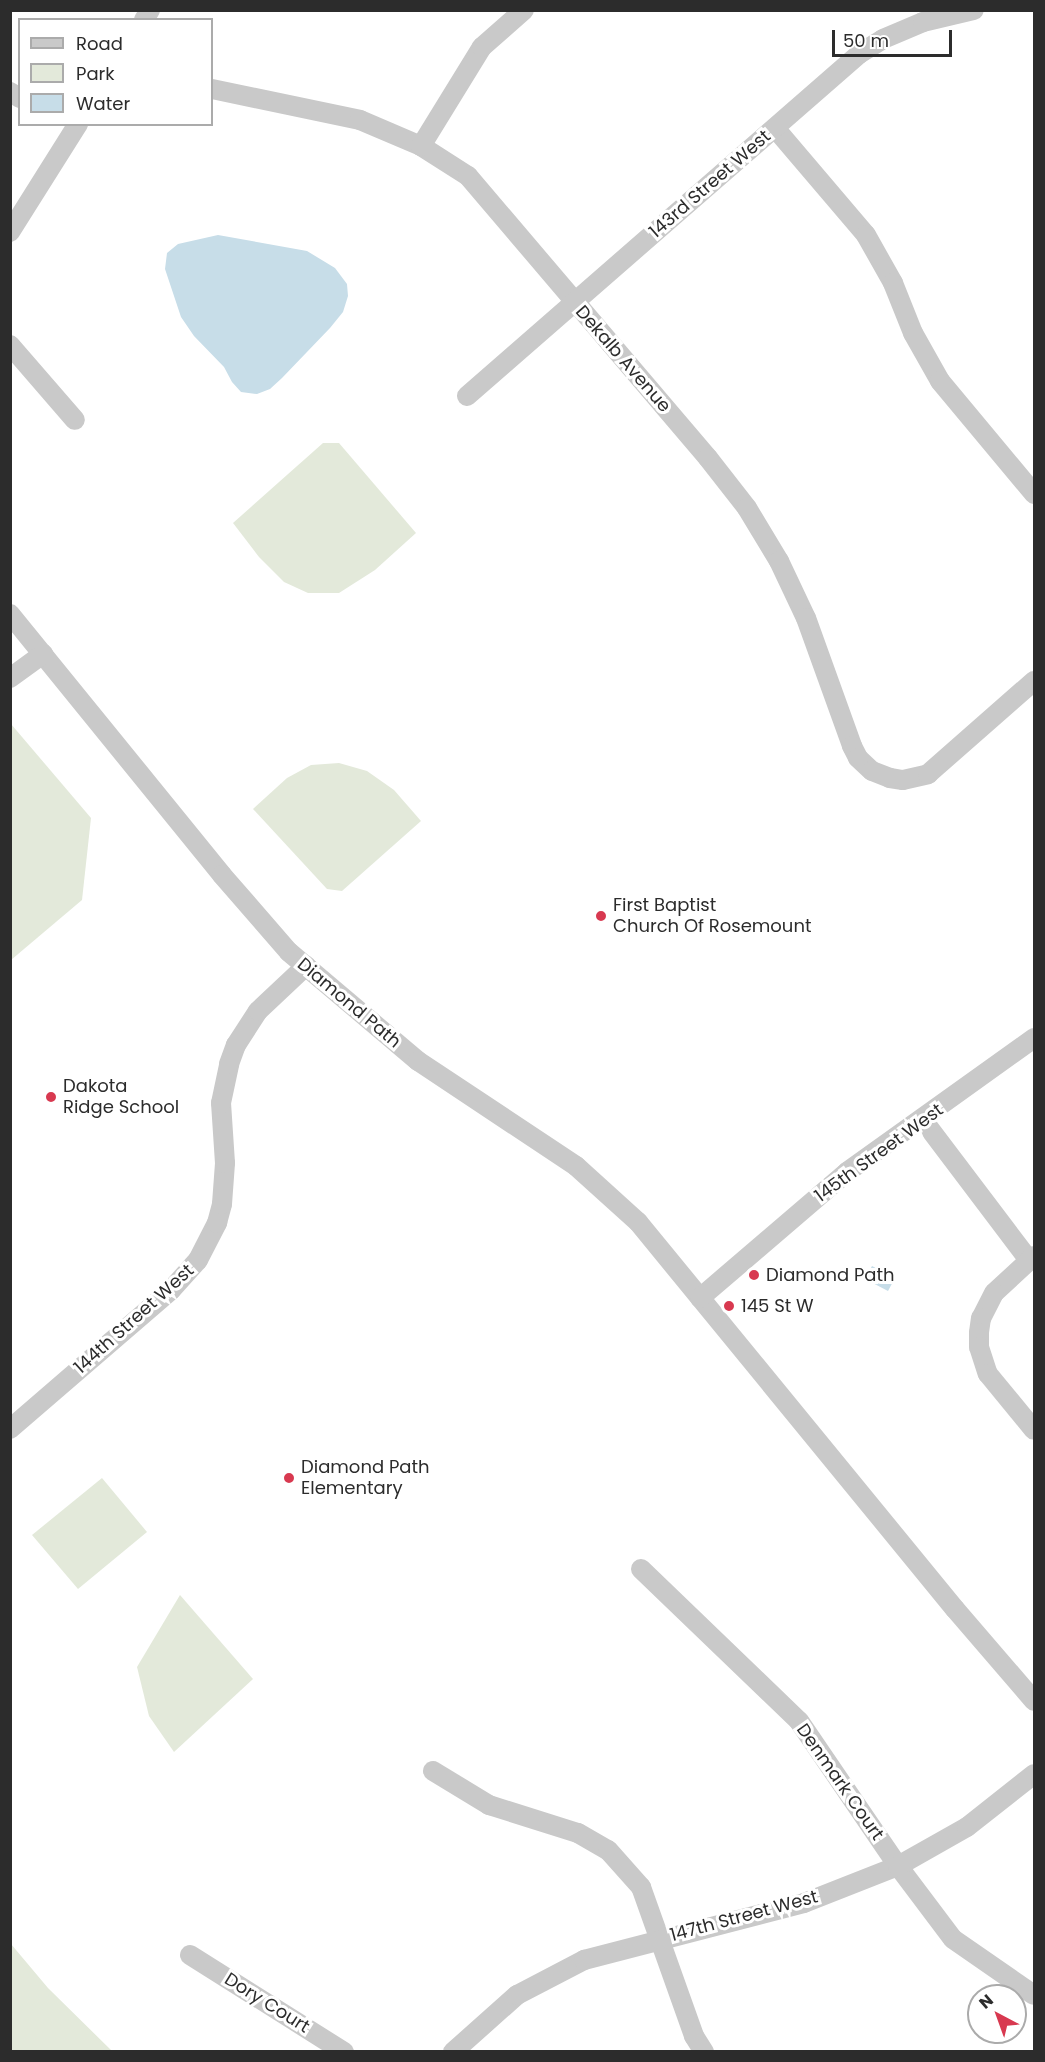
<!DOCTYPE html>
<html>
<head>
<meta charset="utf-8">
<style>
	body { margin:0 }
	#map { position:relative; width:1045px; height:2062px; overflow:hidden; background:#fff; font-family:Poppins,sans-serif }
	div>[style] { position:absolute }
	.green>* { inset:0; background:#e3e9da }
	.water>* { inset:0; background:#c7dde8 }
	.minor>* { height:20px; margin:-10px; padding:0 10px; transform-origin:10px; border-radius:10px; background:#c9c9c9 }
	.dots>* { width:16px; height:16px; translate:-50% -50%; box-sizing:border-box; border:3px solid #fff; border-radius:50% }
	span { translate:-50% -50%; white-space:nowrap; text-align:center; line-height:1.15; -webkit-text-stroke:6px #fff; paint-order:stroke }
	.street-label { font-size:18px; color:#2c2c2c }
	.poi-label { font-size:18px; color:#2c2c2c }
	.left { translate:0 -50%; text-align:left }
	.frame { position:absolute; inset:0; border:12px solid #2c2c2c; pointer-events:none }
	.legend { position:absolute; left:18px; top:18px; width:195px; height:108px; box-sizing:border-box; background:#fff; border:2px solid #ababab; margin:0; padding:8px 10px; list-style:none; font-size:18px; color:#2c2c2c }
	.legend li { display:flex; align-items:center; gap:12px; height:30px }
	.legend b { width:30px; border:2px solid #ababab }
	.north { position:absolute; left:967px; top:1984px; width:60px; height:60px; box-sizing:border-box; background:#fff; border:2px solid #ababab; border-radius:50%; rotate:319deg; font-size:16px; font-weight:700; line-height:24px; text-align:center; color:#2c2c2c }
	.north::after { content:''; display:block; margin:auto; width:21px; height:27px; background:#d83950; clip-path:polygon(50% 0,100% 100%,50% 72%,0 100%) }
	.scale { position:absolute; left:832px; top:30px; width:120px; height:27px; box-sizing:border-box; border:3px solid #2c2c2c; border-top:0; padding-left:8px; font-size:18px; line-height:21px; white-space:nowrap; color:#2c2c2c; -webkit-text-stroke:4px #fff; paint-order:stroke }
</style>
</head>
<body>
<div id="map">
	<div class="green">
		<i style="clip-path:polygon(323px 443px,339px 443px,416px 533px,375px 570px,339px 593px,308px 593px,284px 582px,259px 557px,233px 523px)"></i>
		<i style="clip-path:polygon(11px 724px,91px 818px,82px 900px,11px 960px)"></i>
		<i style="clip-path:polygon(339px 763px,367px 771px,394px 790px,421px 821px,342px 891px,327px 889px,253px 809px,287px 778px,311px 765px)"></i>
		<i style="clip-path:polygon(102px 1478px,147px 1532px,78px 1589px,32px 1535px)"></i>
		<i style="clip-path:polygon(180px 1595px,253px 1679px,174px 1752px,149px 1716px,137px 1667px)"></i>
		<i style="clip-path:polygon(11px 1944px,48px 1988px,112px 2051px,11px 2051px)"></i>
	</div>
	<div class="water">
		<i style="clip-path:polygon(218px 235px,307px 251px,335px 268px,347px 284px,348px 296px,343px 312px,330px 328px,282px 378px,270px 389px,257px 394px,241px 392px,232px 382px,224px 367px,194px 336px,181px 317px,165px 269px,167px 253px,178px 244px)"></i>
		<i style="clip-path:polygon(872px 1266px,895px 1278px,888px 1291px,865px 1279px)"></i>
	</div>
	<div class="minor">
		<i style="left:144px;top:20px;width:12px;rotate:-59deg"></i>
		<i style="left:212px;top:89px;width:151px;rotate:11.8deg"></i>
		<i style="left:360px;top:120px;width:66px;rotate:23.1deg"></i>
		<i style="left:421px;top:146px;width:56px;rotate:32.6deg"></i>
		<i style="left:468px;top:176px;width:370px;rotate:49.6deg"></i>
		<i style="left:708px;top:458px;width:63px;rotate:52deg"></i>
		<i style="left:747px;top:508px;width:62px;rotate:58.9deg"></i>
		<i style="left:779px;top:561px;width:63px;rotate:64.7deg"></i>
		<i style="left:806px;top:618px;width:136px;rotate:70.2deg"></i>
		<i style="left:852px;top:746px;width:13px;rotate:63deg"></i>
		<i style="left:858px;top:758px;width:19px;rotate:43deg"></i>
		<i style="left:872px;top:771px;width:19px;rotate:21deg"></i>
		<i style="left:890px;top:778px;width:13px;rotate:9deg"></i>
		<i style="left:903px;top:780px;width:26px;rotate:-13deg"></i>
		<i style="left:928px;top:774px;width:141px;rotate:-41.3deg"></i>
		<i style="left:10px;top:92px;width:12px;rotate:31deg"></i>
		<i style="left:775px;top:128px;width:140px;rotate:49.6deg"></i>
		<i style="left:866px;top:235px;width:55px;rotate:60.6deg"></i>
		<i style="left:893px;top:283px;width:54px;rotate:68.2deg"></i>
		<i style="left:913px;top:333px;width:55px;rotate:60.6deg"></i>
		<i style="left:940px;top:381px;width:147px;rotate:50.2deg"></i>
		<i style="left:421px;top:146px;width:116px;rotate:-58.4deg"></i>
		<i style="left:482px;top:47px;width:56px;rotate:-41.4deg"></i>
		<i style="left:10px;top:232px;width:128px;rotate:-57.8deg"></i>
		<i style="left:10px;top:345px;width:99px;rotate:49.1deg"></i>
		<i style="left:467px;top:396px;width:520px;rotate:-41.1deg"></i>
		<i style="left:859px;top:54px;width:28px;rotate:-32deg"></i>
		<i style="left:883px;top:39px;width:43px;rotate:-23deg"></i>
		<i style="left:923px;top:22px;width:52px;rotate:-13.2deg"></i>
		<i style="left:10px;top:614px;width:336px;rotate:50.9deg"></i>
		<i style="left:222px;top:875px;width:102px;rotate:49deg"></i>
		<i style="left:289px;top:952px;width:169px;rotate:40.2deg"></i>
		<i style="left:418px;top:1061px;width:190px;rotate:33.6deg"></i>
		<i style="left:576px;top:1166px;width:84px;rotate:42.1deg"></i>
		<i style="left:638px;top:1222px;width:500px;rotate:50.68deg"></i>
		<i style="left:955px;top:1609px;width:121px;rotate:49.3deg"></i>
		<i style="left:10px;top:678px;width:41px;rotate:-36deg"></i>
		<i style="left:923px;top:1120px;width:176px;rotate:52.9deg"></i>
		<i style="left:1034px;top:1256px;width:54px;rotate:137.2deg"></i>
		<i style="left:994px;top:1293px;width:28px;rotate:117deg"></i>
		<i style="left:981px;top:1318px;width:15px;rotate:98deg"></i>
		<i style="left:979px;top:1333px;width:14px;rotate:90deg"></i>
		<i style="left:979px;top:1347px;width:28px;rotate:72deg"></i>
		<i style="left:988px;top:1374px;width:72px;rotate:50.6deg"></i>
		<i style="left:700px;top:1298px;width:194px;rotate:-40.6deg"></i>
		<i style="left:847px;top:1172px;width:230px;rotate:-35.6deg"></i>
		<i style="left:10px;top:1429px;width:213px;rotate:-40.8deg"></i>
		<i style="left:171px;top:1290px;width:40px;rotate:-48deg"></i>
		<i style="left:198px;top:1260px;width:42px;rotate:-62.8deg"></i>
		<i style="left:217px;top:1223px;width:20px;rotate:-75deg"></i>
		<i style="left:222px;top:1204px;width:41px;rotate:-85.8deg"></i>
		<i style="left:225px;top:1163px;width:60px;rotate:-93.8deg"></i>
		<i style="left:221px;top:1103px;width:40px;rotate:-78deg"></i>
		<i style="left:229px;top:1064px;width:20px;rotate:-70deg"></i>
		<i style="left:236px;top:1045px;width:40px;rotate:-57.1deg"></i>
		<i style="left:258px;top:1011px;width:66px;rotate:-43.2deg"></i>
		<i style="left:641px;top:1569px;width:219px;rotate:43.9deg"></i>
		<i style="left:799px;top:1721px;width:176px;rotate:55.7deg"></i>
		<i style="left:898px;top:1866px;width:91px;rotate:53deg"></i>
		<i style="left:953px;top:1939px;width:98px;rotate:34.7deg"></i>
		<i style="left:433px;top:1771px;width:66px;rotate:31.3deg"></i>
		<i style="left:489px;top:1805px;width:93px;rotate:17.5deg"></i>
		<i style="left:578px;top:1833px;width:34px;rotate:30deg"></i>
		<i style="left:608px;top:1850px;width:50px;rotate:48.3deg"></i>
		<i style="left:641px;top:1887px;width:158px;rotate:70.4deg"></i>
		<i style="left:694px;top:2036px;width:19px;rotate:58deg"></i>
		<i style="left:190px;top:1955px;width:182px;rotate:32.2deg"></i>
		<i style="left:453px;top:2052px;width:86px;rotate:-41.7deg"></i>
		<i style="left:517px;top:1995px;width:76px;rotate:-27.6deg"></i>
		<i style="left:584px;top:1960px;width:227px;rotate:-14.5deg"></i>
		<i style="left:804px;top:1903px;width:101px;rotate:-21.5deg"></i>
		<i style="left:898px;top:1866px;width:79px;rotate:-29.5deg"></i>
		<i style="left:967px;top:1827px;width:85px;rotate:-38.3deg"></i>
	</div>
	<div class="dots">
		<i style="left:601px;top:916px;background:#d83950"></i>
		<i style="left:51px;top:1097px;background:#d83950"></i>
		<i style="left:754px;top:1275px;background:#d83950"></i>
		<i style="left:729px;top:1306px;background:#d83950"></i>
		<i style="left:289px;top:1478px;background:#d83950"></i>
	</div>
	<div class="street-label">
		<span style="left:710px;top:184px;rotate:-41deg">143rd Street West</span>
		<span style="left:623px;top:359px;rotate:49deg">Dekalb Avenue</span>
		<span style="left:349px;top:1003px;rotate:40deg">Diamond Path</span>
		<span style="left:879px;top:1153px;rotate:-36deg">145th Street West</span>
		<span style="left:134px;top:1319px;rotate:-42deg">144th Street West</span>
		<span style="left:840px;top:1782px;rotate:55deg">Denmark Court</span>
		<span style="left:744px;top:1916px;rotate:-15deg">147th Street West</span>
		<span style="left:267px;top:2003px;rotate:32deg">Dory Court</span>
	</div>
	<div class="poi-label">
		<span class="left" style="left:613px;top:916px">First Baptist<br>Church Of Rosemount</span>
		<span class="left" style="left:63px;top:1097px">Dakota<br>Ridge School</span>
		<span class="left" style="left:766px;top:1275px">Diamond Path</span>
		<span class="left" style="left:741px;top:1306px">145 St W</span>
		<span class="left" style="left:301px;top:1478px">Diamond Path<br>Elementary</span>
	</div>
	<div class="frame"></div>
	<ul class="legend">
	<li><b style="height:8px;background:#c9c9c9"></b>Road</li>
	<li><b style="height:16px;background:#e3e9da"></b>Park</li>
	<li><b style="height:16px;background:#c7dde8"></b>Water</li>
	</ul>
	<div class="north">N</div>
	<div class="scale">50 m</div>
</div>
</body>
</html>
